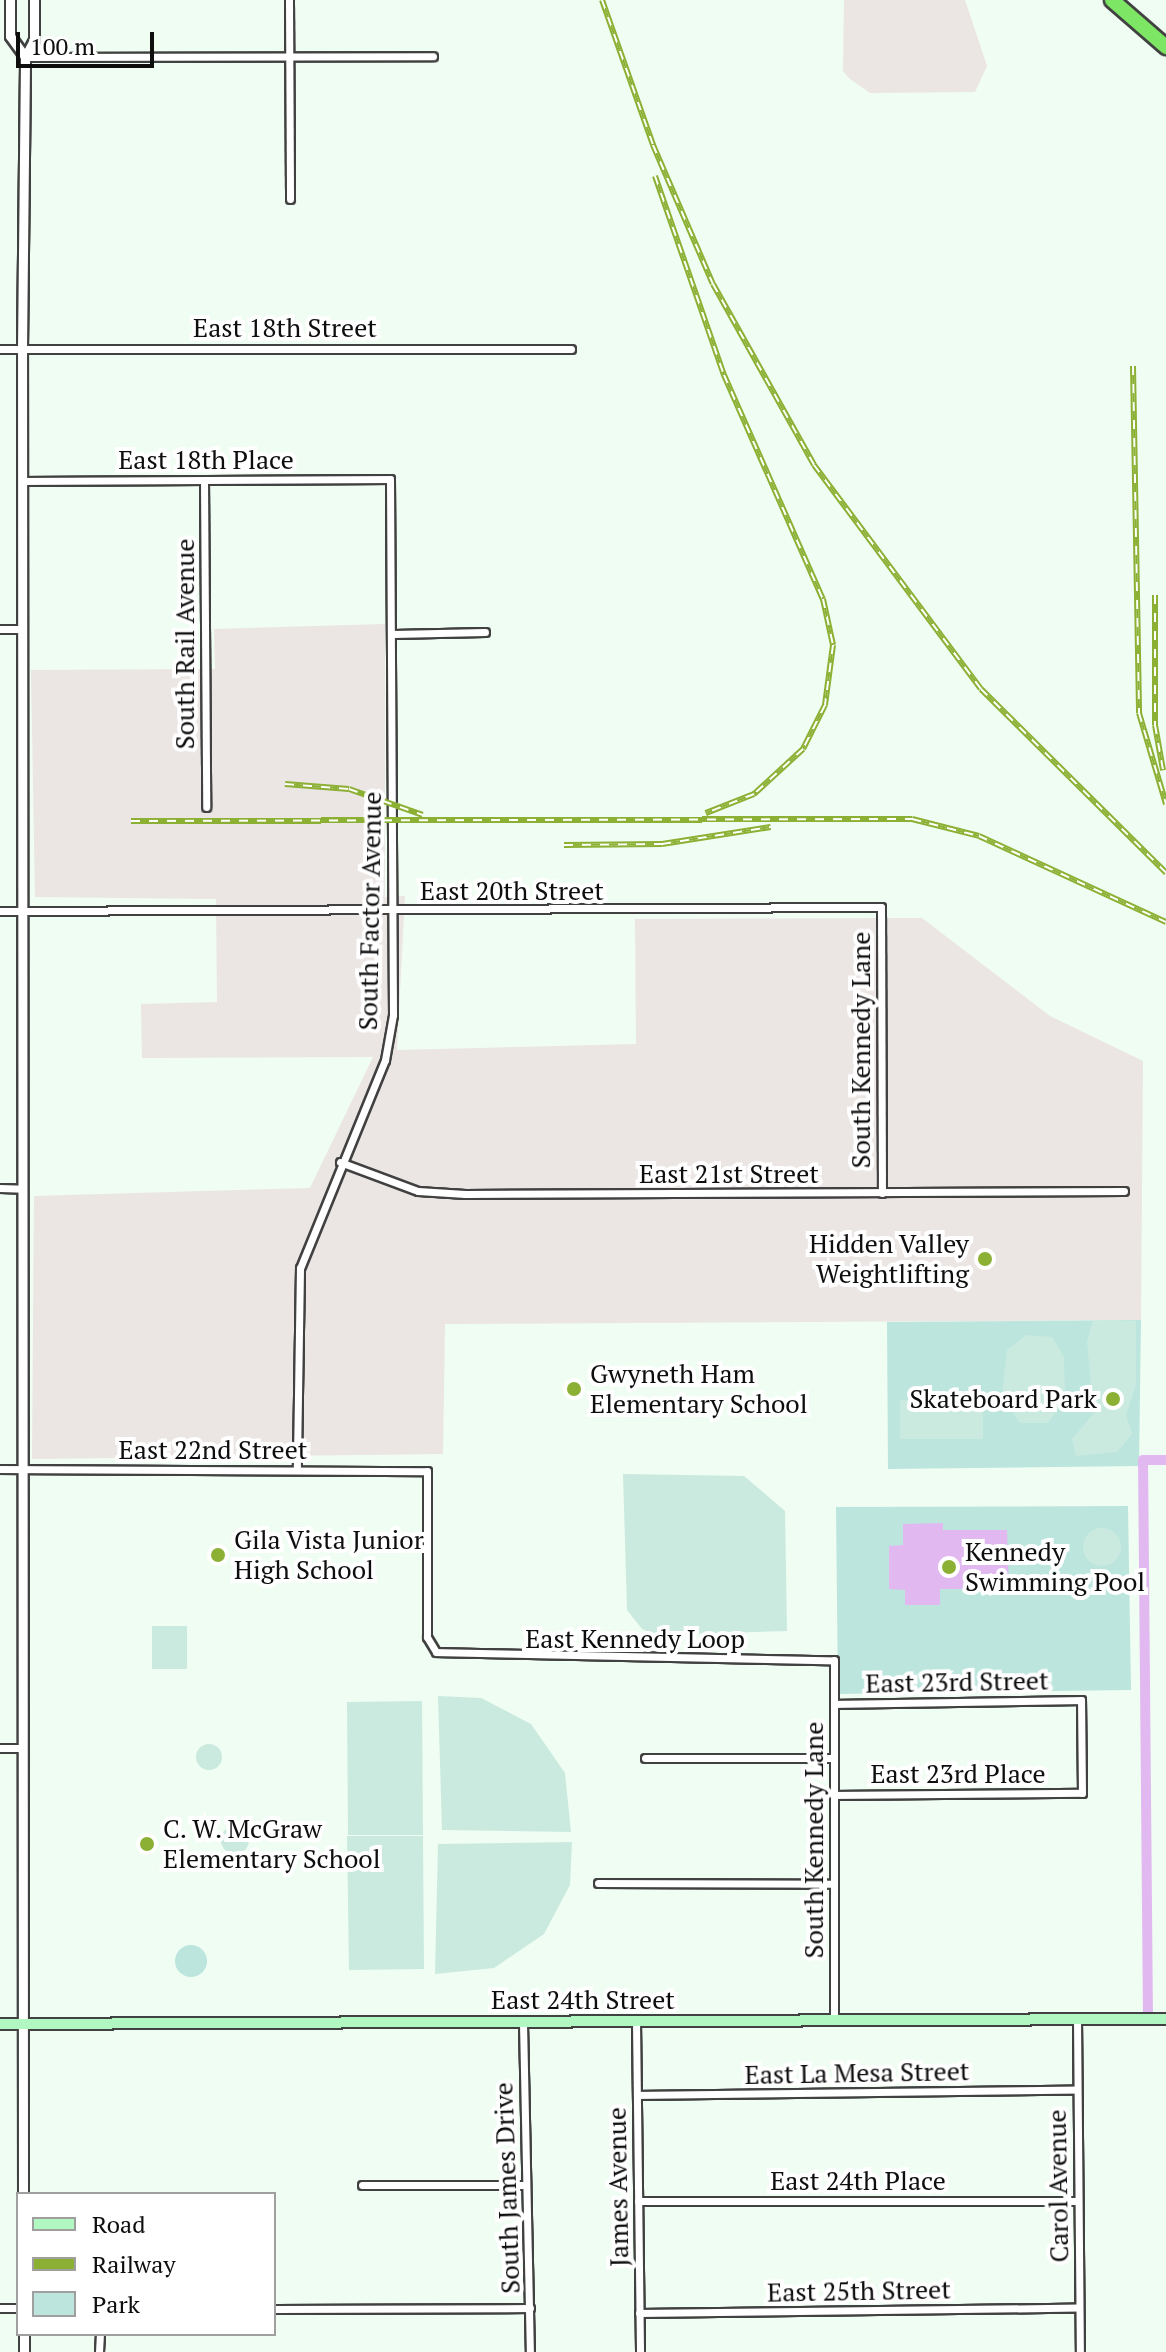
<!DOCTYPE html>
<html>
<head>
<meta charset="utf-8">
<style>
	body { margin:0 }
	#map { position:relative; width:1166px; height:2352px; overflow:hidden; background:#f0fdf2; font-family:"PT Serif",serif }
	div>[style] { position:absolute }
	.industrial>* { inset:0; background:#ebe5e3 }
	.green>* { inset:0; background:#bce5de }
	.round { border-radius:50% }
	.pitch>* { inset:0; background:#caeae0 }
	.water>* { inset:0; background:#e1b9f0 }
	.canal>* { height:10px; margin:-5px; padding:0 5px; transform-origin:5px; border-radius:5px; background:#e1b9f0 }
	.roads { filter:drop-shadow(2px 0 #414141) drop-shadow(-2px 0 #414141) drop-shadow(0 2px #414141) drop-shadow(0 -2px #414141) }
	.minor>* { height:7px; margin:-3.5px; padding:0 3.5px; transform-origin:3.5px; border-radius:3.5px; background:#fff }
	.tertiary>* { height:9px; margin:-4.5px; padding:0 4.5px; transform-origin:4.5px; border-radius:4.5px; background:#fff }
	.secondary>* { height:10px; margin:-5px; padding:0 5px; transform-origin:5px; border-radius:5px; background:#b1f7c2 }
	.motorway>* { height:14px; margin:-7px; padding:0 7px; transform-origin:7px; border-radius:7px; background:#7ee665 }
	.rail>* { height:6px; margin-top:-3px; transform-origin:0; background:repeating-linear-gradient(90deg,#fff 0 9px,#8bb033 0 18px); box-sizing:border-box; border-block:2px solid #8bb033 }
	.dots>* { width:22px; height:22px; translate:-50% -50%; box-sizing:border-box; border:4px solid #fff; border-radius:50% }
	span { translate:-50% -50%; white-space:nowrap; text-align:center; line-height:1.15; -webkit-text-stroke:8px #fff; paint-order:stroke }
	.street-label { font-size:26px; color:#0e0e0e }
	.poi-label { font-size:26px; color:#0e0e0e }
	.right { translate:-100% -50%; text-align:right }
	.left { translate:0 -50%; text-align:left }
	.legend { position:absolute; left:16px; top:2192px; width:260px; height:144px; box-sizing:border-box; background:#fff; border:2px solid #9f9f9f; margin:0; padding:10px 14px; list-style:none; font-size:24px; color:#0e0e0e }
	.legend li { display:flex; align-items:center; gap:16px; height:40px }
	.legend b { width:40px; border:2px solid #9f9f9f }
	.scale { position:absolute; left:16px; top:32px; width:138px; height:36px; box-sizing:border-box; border:4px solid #0e0e0e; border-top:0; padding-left:10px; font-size:24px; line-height:28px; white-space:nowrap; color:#0e0e0e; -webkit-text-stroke:6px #fff; paint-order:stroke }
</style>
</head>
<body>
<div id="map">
	<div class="industrial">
		<i style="clip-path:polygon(844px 0,965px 0,987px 66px,975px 92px,870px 93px,850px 79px,843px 71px)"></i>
		<i style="clip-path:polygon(385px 624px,385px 897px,405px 896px,397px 1050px,636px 1044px,635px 919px,922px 918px,1050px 1016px,1143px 1061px,1141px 1320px,445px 1324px,443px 1454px,32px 1459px,34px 1196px,310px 1188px,373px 1057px,142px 1058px,141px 1004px,217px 1002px,216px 899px,35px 897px,31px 670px,215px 669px,214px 629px)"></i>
	</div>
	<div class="green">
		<i style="clip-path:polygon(1141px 1320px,1139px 1466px,888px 1469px,887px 1322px)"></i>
		<i style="clip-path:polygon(1128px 1506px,1131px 1690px,838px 1694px,836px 1507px)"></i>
		<i class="round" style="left:175px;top:1945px;width:32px;height:32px"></i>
	</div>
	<div class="pitch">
		<i style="clip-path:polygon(1093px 1321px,1136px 1321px,1136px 1385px,1126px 1415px,1132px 1434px,1117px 1452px,1076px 1456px,1072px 1439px,1094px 1413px,1087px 1342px)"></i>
		<i style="clip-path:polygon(1026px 1335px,1052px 1337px,1064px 1357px,1065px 1399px,1048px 1423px,1020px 1423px,1002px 1395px,1007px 1350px)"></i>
		<i style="clip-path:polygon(983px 1399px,983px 1439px,900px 1439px,900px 1400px)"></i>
		<i style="clip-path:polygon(623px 1474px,744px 1476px,785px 1511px,787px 1631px,654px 1635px,642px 1629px,627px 1610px)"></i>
		<i class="round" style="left:1083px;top:1528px;width:38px;height:38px"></i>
		<i style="clip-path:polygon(152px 1626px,187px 1626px,187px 1669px,152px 1669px)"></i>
		<i style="clip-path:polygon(438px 1696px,481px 1698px,531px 1724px,565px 1773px,571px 1832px,442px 1830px)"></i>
		<i style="clip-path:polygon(422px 1701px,423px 1835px,348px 1835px,347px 1702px)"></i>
		<i class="round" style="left:196px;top:1744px;width:26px;height:26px"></i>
		<i class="round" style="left:221px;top:1826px;width:28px;height:28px"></i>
		<i style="clip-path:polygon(347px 1836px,423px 1836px,424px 1969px,349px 1970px)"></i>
		<i style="clip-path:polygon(572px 1842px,570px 1885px,544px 1934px,494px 1968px,435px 1974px,438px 1844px)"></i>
	</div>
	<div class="water">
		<i style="clip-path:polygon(943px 1523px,943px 1530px,1007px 1530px,1009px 1589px,940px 1589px,940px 1605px,905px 1605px,905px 1590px,889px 1589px,889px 1546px,903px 1545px,903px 1524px)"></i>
	</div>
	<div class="canal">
		<i style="left:1148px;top:2019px;width:559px;rotate:-90.51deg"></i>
		<i style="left:1143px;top:1460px;width:23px"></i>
	</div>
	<div class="roads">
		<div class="minor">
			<i style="left:289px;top:0;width:199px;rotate:89.7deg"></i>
			<i style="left:25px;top:57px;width:408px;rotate:-0.1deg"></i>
			<i style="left:0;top:349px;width:571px"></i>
			<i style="left:23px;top:481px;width:367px;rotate:-0.3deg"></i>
			<i style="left:390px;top:479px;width:536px;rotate:89.68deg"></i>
			<i style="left:393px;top:1015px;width:46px;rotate:100.1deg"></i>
			<i style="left:385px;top:1060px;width:225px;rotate:112.2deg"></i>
			<i style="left:300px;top:1268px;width:202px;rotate:90.9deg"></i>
			<i style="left:204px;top:481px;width:326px;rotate:89.6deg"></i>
			<i style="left:0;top:629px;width:21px"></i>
			<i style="left:393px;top:634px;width:92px;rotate:-1.2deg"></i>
			<i style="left:0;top:911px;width:881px;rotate:-0.26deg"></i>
			<i style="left:881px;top:907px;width:286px;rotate:89.8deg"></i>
			<i style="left:340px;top:1162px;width:83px;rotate:20.4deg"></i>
			<i style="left:418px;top:1191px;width:47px;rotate:3.7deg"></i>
			<i style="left:465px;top:1194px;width:659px;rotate:-0.26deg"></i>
			<i style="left:0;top:1188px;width:23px;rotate:2deg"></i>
			<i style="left:0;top:1469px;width:427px;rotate:0.3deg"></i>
			<i style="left:427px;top:1471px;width:166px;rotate:90deg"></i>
			<i style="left:427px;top:1637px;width:17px;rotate:59deg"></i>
			<i style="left:436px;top:1652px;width:398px;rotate:1.2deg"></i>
			<i style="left:834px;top:1660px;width:360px;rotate:90deg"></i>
			<i style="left:0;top:1748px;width:22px"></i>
			<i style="left:645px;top:1758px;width:189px"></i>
			<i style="left:834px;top:1795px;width:248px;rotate:-0.5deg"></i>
			<i style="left:1082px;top:1793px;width:93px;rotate:-90.6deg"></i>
			<i style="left:1081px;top:1700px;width:247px;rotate:179.1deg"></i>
			<i style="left:598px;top:1883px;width:235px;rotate:0.2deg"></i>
			<i style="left:1077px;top:2019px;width:333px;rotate:89.5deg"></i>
			<i style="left:636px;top:2022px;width:330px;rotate:89.3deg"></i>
			<i style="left:523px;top:2023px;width:329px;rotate:88.8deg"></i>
			<i style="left:637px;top:2095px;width:440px;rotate:-0.7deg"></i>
			<i style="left:362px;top:2185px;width:160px"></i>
			<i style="left:638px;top:2201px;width:440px"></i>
			<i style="left:0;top:2308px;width:18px"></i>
			<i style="left:274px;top:2309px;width:256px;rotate:-0.2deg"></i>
			<i style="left:639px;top:2313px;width:440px;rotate:-0.7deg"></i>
			<i style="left:99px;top:2352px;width:18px;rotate:-87deg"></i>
		</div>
		<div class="tertiary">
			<i style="left:10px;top:0;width:36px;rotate:90deg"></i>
			<i style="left:10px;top:36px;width:26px;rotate:54deg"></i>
			<i style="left:23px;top:2194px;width:1845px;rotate:-90.03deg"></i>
			<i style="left:22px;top:349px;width:292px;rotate:-89.4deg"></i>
			<i style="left:25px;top:57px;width:19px;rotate:-62deg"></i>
			<i style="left:34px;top:40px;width:40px;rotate:-90deg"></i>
			<i style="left:24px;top:2334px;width:18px;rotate:90deg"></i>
		</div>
		<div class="secondary">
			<i style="left:0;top:2024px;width:1166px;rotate:-0.25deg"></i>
		</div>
		<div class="motorway">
			<i style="left:1112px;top:0;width:72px;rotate:41deg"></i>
		</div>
	</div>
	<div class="rail">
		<i style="left:602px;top:0;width:154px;rotate:70.6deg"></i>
		<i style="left:653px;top:145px;width:151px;rotate:66.7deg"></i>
		<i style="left:713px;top:284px;width:207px;rotate:60.8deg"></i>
		<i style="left:814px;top:465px;width:279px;rotate:53.3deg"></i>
		<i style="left:981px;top:689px;width:261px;rotate:44.8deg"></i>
		<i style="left:655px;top:176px;width:211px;rotate:70.9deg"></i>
		<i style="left:724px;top:375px;width:245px;rotate:66.2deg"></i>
		<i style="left:823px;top:599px;width:47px;rotate:77.7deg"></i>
		<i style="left:833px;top:645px;width:61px;rotate:97.6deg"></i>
		<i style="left:825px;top:705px;width:49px;rotate:116.6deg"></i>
		<i style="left:803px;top:749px;width:67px;rotate:137.4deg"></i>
		<i style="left:754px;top:794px;width:52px;rotate:158.4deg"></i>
		<i style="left:1133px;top:366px;width:347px;rotate:89deg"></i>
		<i style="left:1139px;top:713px;width:95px;rotate:73.5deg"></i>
		<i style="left:1155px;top:595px;width:130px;rotate:90deg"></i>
		<i style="left:1155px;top:725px;width:46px;rotate:79.9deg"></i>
		<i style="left:285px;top:784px;width:64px;rotate:4.5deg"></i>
		<i style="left:349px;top:789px;width:78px;rotate:19.4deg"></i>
		<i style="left:131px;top:821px;width:781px;rotate:-0.15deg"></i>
		<i style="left:912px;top:819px;width:69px;rotate:14.2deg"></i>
		<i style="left:979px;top:836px;width:206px;rotate:24.7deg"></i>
		<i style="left:564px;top:845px;width:98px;rotate:-0.6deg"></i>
		<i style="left:662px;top:844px;width:110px;rotate:-8.9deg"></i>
	</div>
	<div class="dots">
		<i style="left:985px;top:1259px;background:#8bb033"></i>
		<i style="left:574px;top:1389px;background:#8bb033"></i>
		<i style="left:1113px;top:1399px;background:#8bb033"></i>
		<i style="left:218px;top:1555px;background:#8bb033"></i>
		<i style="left:949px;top:1567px;background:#8bb033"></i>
		<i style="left:147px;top:1844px;background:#8bb033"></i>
	</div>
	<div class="street-label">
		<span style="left:285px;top:328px">East 18th Street</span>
		<span style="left:206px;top:460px">East 18th Place</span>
		<span style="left:185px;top:644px;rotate:-90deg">South Rail Avenue</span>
		<span style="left:512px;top:891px">East 20th Street</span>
		<span style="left:370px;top:911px;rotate:-89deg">South Factor Avenue</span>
		<span style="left:861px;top:1050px;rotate:-90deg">South Kennedy Lane</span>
		<span style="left:729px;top:1174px">East 21st Street</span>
		<span style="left:213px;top:1450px">East 22nd Street</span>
		<span style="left:635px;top:1639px">East Kennedy Loop</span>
		<span style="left:957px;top:1682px;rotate:-1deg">East 23rd Street</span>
		<span style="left:958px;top:1774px">East 23rd Place</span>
		<span style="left:814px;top:1840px;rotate:-90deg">South Kennedy Lane</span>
		<span style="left:583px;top:2000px">East 24th Street</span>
		<span style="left:857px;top:2073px;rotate:-1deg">East La Mesa Street</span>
		<span style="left:858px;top:2181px">East 24th Place</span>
		<span style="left:1058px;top:2186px;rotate:-91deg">Carol Avenue</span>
		<span style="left:618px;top:2187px;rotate:-91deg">James Avenue</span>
		<span style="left:507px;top:2188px;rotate:-92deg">South James Drive</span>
		<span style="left:859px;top:2291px;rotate:-1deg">East 25th Street</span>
	</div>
	<div class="poi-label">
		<span class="right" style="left:969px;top:1259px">Hidden Valley<br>Weightlifting</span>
		<span class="left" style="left:590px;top:1389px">Gwyneth Ham<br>Elementary School</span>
		<span class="right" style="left:1097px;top:1399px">Skateboard Park</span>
		<span class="left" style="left:234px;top:1555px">Gila Vista Junior<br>High School</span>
		<span class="left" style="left:965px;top:1567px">Kennedy<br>Swimming Pool</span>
		<span class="left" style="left:163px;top:1844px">C. W. McGraw<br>Elementary School</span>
	</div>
	<ul class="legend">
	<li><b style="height:10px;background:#b1f7c2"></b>Road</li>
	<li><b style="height:10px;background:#8bb033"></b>Railway</li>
	<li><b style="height:22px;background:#bce5de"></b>Park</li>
	</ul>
	<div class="scale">100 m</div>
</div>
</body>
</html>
